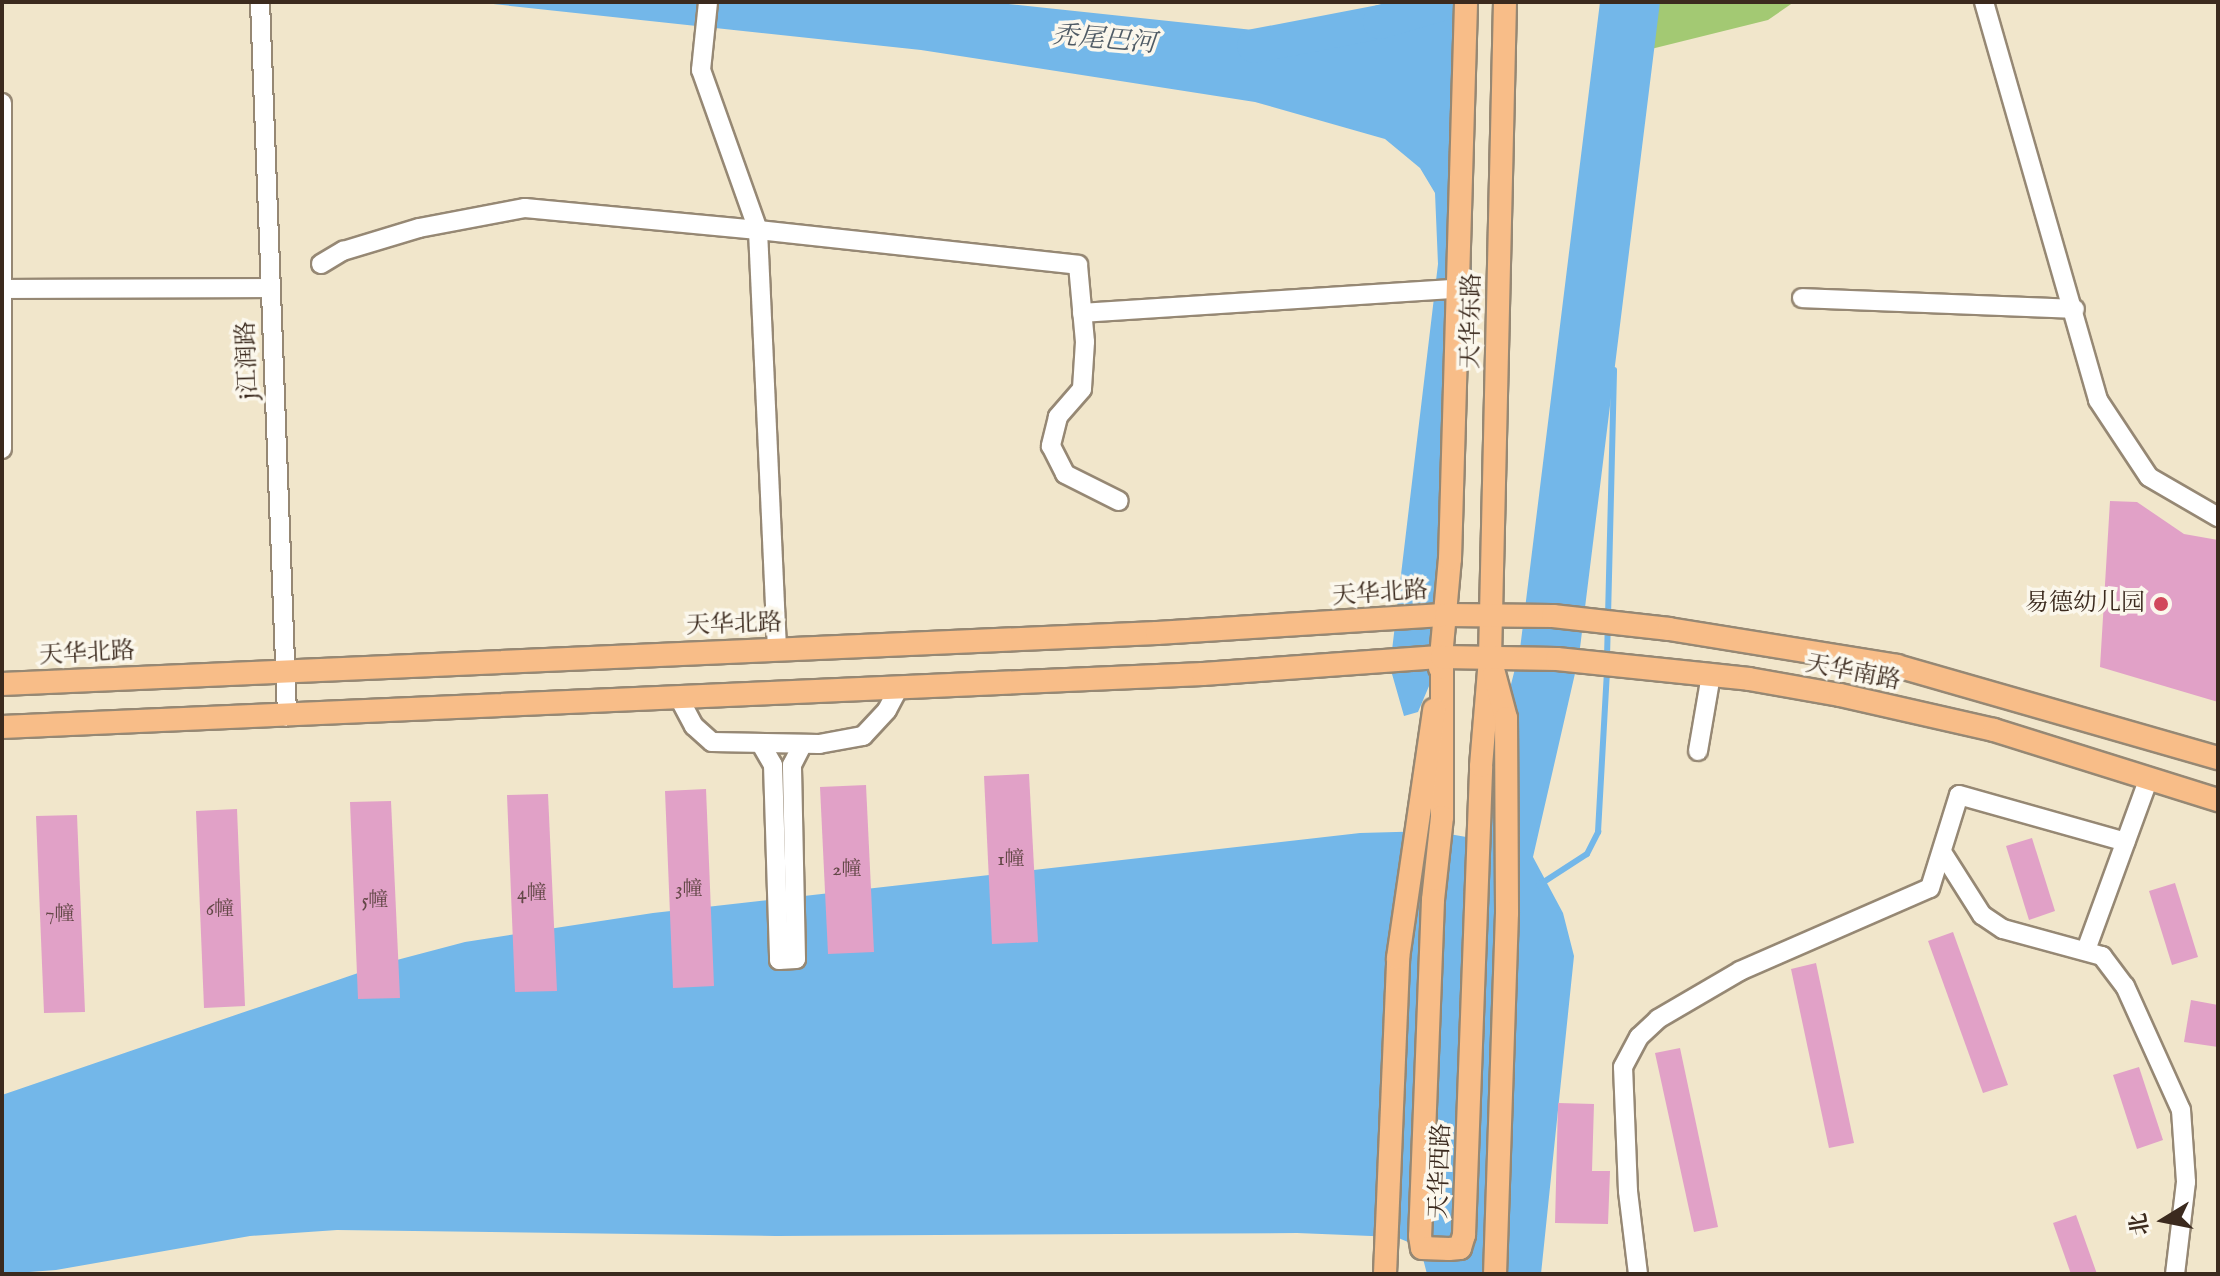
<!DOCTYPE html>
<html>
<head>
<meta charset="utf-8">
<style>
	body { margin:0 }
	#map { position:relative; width:2220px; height:1276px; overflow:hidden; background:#f1e6cb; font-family:"IM FELL English","Noto Serif SC",serif }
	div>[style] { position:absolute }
	.green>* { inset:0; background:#a3c973 }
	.water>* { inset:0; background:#73b7e9 }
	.stream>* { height:6px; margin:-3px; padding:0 3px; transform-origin:3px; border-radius:3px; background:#73b7e9 }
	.river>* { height:34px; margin:-17px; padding:0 17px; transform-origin:17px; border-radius:17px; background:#73b7e9 }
	.building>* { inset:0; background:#e1a1c7 }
	.roads { filter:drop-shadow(2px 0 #968874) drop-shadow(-2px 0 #968874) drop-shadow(0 2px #968874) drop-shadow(0 -2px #968874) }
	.minor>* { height:18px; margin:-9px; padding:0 9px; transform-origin:9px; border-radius:9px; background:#fff }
	.major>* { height:22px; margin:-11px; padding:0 11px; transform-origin:11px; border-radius:11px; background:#f8bd88 }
	.dots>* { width:22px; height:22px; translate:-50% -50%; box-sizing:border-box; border:4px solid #fbf7ec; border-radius:50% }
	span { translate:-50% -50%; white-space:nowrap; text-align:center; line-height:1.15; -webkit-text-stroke:7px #fbf7ec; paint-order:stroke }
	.number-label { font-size:20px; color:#644848 }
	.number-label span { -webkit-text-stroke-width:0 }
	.street-label { font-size:24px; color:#3b2a1e }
	.poi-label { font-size:24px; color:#3b2a1e }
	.right { translate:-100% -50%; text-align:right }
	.water-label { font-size:26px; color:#4f5b65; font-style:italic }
	.frame { position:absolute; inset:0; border:4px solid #3b2a1e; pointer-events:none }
	.north { position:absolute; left:2124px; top:1180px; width:80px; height:80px; -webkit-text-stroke:6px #fbf7ec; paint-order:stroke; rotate:260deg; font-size:22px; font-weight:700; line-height:32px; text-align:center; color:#3b2a1e }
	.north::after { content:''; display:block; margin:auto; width:28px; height:36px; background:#3b2a1e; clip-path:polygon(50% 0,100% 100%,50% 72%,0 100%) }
</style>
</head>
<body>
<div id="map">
	<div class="green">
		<i style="clip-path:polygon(1643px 2px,1794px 2px,1768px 20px,1643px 51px)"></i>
	</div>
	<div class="water">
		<i style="clip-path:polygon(474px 2px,989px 2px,1348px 40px,1367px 38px,1389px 26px,1400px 17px,1404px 2px,1469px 2px,1472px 270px,1432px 679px,1418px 712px,1404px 716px,1390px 667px,1438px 264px,1435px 193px,1420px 168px,1385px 139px,1255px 102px,921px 50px)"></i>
		<i style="clip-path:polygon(1600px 2px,1660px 2px,1579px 656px,1533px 857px,1563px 913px,1574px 956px,1541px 1274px,1427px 1274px,1420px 1247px,1396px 1237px,1297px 1233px,776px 1236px,337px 1230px,250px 1236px,56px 1270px,2px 1274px,2px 1095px,393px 961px,465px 942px,653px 913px,1360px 833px,1432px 831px,1472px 838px,1520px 649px)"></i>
	</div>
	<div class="stream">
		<i style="left:1607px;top:658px;width:288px;rotate:-88.6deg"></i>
		<i style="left:1539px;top:885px;width:57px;rotate:-32.9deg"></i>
		<i style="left:1587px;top:854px;width:25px;rotate:-63deg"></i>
		<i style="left:1598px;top:832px;width:163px;rotate:-86.8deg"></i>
	</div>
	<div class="river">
		<i style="left:1254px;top:46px;width:128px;rotate:-10.8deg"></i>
		<i style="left:1380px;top:22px;width:71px;rotate:-16.4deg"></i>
	</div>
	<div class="building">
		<i style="clip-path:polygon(2110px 501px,2137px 502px,2184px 534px,2218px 540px,2218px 702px,2100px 667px)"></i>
		<i style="clip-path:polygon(1029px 774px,1038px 942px,992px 944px,984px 776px)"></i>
		<i style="clip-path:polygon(866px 785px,874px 952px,828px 954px,820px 787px)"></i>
		<i style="clip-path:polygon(706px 789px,714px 986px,673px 988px,665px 791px)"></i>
		<i style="clip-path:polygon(548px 794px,557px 991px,515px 992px,507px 795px)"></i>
		<i style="clip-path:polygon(391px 801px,400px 998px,358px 999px,350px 802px)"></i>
		<i style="clip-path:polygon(237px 809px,245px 1006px,204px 1008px,196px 811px)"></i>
		<i style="clip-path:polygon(77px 815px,85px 1012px,44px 1013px,36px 816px)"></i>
		<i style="clip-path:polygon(2032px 838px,2055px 911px,2029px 920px,2006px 846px)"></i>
		<i style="clip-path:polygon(2175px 883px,2198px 957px,2172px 965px,2149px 891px)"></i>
		<i style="clip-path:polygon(1953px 932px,2008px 1085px,1983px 1093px,1928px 941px)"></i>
		<i style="clip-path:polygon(1816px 963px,1854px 1143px,1829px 1148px,1791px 969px)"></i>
		<i style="clip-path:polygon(2191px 1000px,2218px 1005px,2218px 1047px,2184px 1042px)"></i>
		<i style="clip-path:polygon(1680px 1048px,1718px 1227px,1694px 1232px,1655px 1053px)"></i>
		<i style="clip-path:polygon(2139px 1067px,2163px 1140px,2137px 1149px,2113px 1075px)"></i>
		<i style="clip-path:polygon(1558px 1103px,1594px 1104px,1592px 1171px,1610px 1171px,1608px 1224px,1555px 1223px)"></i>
		<i style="clip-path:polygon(2076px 1215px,2097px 1274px,2071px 1274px,2053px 1223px)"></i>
	</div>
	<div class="roads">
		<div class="minor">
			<i style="left:260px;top:2px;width:715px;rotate:87.83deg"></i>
			<i style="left:1984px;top:2px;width:414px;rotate:74deg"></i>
			<i style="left:2098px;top:400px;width:92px;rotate:56.5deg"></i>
			<i style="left:2149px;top:477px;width:80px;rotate:30.1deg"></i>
			<i style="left:2px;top:103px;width:346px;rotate:90deg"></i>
			<i style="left:321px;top:264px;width:26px;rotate:-31deg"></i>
			<i style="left:343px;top:251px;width:79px;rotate:-16.8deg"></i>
			<i style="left:419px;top:228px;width:108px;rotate:-10.7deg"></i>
			<i style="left:525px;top:208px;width:234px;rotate:5.4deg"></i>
			<i style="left:758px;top:230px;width:170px;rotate:-109.6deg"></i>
			<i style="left:701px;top:70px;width:68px;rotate:-84.1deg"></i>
			<i style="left:3px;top:289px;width:267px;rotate:-0.2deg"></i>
			<i style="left:1802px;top:298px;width:273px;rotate:2.3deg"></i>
			<i style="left:1082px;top:313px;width:377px;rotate:-3.7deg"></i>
			<i style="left:777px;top:649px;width:419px;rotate:-92.6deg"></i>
			<i style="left:758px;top:230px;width:322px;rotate:6.2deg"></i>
			<i style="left:1078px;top:265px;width:77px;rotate:84.8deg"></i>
			<i style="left:1085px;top:342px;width:47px;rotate:93.7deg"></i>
			<i style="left:1082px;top:389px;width:37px;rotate:131deg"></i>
			<i style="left:1058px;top:417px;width:30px;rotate:104deg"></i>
			<i style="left:1051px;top:446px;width:31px;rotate:63deg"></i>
			<i style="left:1065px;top:474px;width:60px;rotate:26.6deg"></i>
			<i style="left:679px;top:698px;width:32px;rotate:62deg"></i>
			<i style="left:694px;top:726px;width:24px;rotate:42deg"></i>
			<i style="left:712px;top:742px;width:107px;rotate:1.1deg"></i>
			<i style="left:819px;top:744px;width:45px;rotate:-10.3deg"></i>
			<i style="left:863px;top:736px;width:35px;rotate:-47deg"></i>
			<i style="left:887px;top:710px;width:26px;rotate:-62deg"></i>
			<i style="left:762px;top:746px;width:22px;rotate:60deg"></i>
			<i style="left:773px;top:765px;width:195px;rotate:88.2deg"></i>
			<i style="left:779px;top:960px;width:17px;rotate:-3deg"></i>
			<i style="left:796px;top:959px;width:194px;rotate:-91.2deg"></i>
			<i style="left:792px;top:765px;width:22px;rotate:-63deg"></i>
			<i style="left:1698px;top:751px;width:77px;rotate:-80.3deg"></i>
			<i style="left:1942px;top:852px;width:75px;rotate:57.6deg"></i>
			<i style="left:1982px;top:915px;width:25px;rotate:34deg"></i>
			<i style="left:2003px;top:929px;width:103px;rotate:15.3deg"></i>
			<i style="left:2102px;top:956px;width:38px;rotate:53deg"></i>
			<i style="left:2125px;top:986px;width:136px;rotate:65.7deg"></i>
			<i style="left:2181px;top:1110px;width:72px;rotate:86deg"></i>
			<i style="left:2186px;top:1182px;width:93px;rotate:96.8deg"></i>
			<i style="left:2086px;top:950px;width:183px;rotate:-69.9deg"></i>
			<i style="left:1638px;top:1274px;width:84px;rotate:-96.9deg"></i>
			<i style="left:1628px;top:1191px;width:124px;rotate:-92.3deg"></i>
			<i style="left:1623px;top:1067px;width:34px;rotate:-62deg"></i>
			<i style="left:1639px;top:1037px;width:26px;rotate:-43deg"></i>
			<i style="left:1658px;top:1019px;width:95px;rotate:-30.3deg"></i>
			<i style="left:1740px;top:971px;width:207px;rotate:-23.6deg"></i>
			<i style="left:1930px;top:888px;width:97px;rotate:-72.7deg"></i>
			<i style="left:1959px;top:795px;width:173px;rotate:15.7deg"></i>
		</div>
		<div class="major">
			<i style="left:1442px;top:657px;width:160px;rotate:90deg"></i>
			<i style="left:1442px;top:817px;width:83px;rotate:96.2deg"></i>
			<i style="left:1433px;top:900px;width:336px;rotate:92.2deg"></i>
			<i style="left:1420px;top:1236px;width:12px;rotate:81deg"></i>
			<i style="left:1422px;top:1248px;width:27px;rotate:2deg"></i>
			<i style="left:1449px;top:1249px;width:11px;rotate:-5deg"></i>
			<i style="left:1460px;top:1248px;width:14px;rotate:-73deg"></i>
			<i style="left:1464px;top:1235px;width:469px;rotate:-87.9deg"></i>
			<i style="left:1481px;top:766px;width:108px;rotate:-85.2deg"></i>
			<i style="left:1490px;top:658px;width:656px;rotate:-88.69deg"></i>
			<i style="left:1440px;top:668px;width:109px;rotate:-84.8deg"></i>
			<i style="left:1450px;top:559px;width:557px;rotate:-88.35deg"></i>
			<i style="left:1494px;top:673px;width:47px;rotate:75.1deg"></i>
			<i style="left:1506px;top:718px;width:195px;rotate:89.7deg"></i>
			<i style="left:1507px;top:913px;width:361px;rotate:91.9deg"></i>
			<i style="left:2px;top:684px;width:1156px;rotate:-2.53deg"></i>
			<i style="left:1157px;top:633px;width:290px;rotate:-3.6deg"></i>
			<i style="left:1446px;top:615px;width:107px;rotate:0.5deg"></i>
			<i style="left:1553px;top:616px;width:117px;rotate:6.4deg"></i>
			<i style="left:1669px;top:629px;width:231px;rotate:9.2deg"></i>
			<i style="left:1897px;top:666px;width:334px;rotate:16deg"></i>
			<i style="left:2px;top:727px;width:1202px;rotate:-2.53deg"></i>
			<i style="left:1203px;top:674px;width:240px;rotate:-4.1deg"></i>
			<i style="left:1442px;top:657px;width:115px;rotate:1deg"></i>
			<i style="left:1557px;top:659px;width:193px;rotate:5.9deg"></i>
			<i style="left:1749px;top:679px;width:92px;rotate:10deg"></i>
			<i style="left:1840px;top:695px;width:158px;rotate:12.8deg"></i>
			<i style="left:1994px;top:730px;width:235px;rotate:17.4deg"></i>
			<i style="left:1385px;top:1274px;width:316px;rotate:-87.6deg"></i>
			<i style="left:1398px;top:958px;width:251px;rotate:-81.7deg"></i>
		</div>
	</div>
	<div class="dots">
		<i style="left:2161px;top:604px;background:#d1495b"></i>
	</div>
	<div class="number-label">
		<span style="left:1011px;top:859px">1幢</span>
		<span style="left:847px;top:869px">2幢</span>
		<span style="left:689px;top:889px">3幢</span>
		<span style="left:532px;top:893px">4幢</span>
		<span style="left:375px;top:900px">5幢</span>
		<span style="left:220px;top:909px">6幢</span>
		<span style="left:60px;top:914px">7幢</span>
	</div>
	<div class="street-label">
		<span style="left:1472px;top:321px;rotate:-89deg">天华东路</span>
		<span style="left:248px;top:360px;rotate:-92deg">j江润路</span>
		<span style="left:1380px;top:594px;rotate:-4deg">天华北路</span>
		<span style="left:734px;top:625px;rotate:-2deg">天华北路</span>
		<span style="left:87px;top:654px;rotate:-3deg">天华北路</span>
		<span style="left:1853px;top:673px;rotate:11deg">天华南路</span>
		<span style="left:1441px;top:1171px;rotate:-88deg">天华西路</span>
	</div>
	<div class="poi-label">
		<span class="right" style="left:2145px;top:604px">易德幼儿园</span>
	</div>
	<div class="water-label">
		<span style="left:1104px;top:40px;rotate:5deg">秃尾巴河</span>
	</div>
	<div class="frame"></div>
	<div class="north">北</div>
</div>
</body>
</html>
